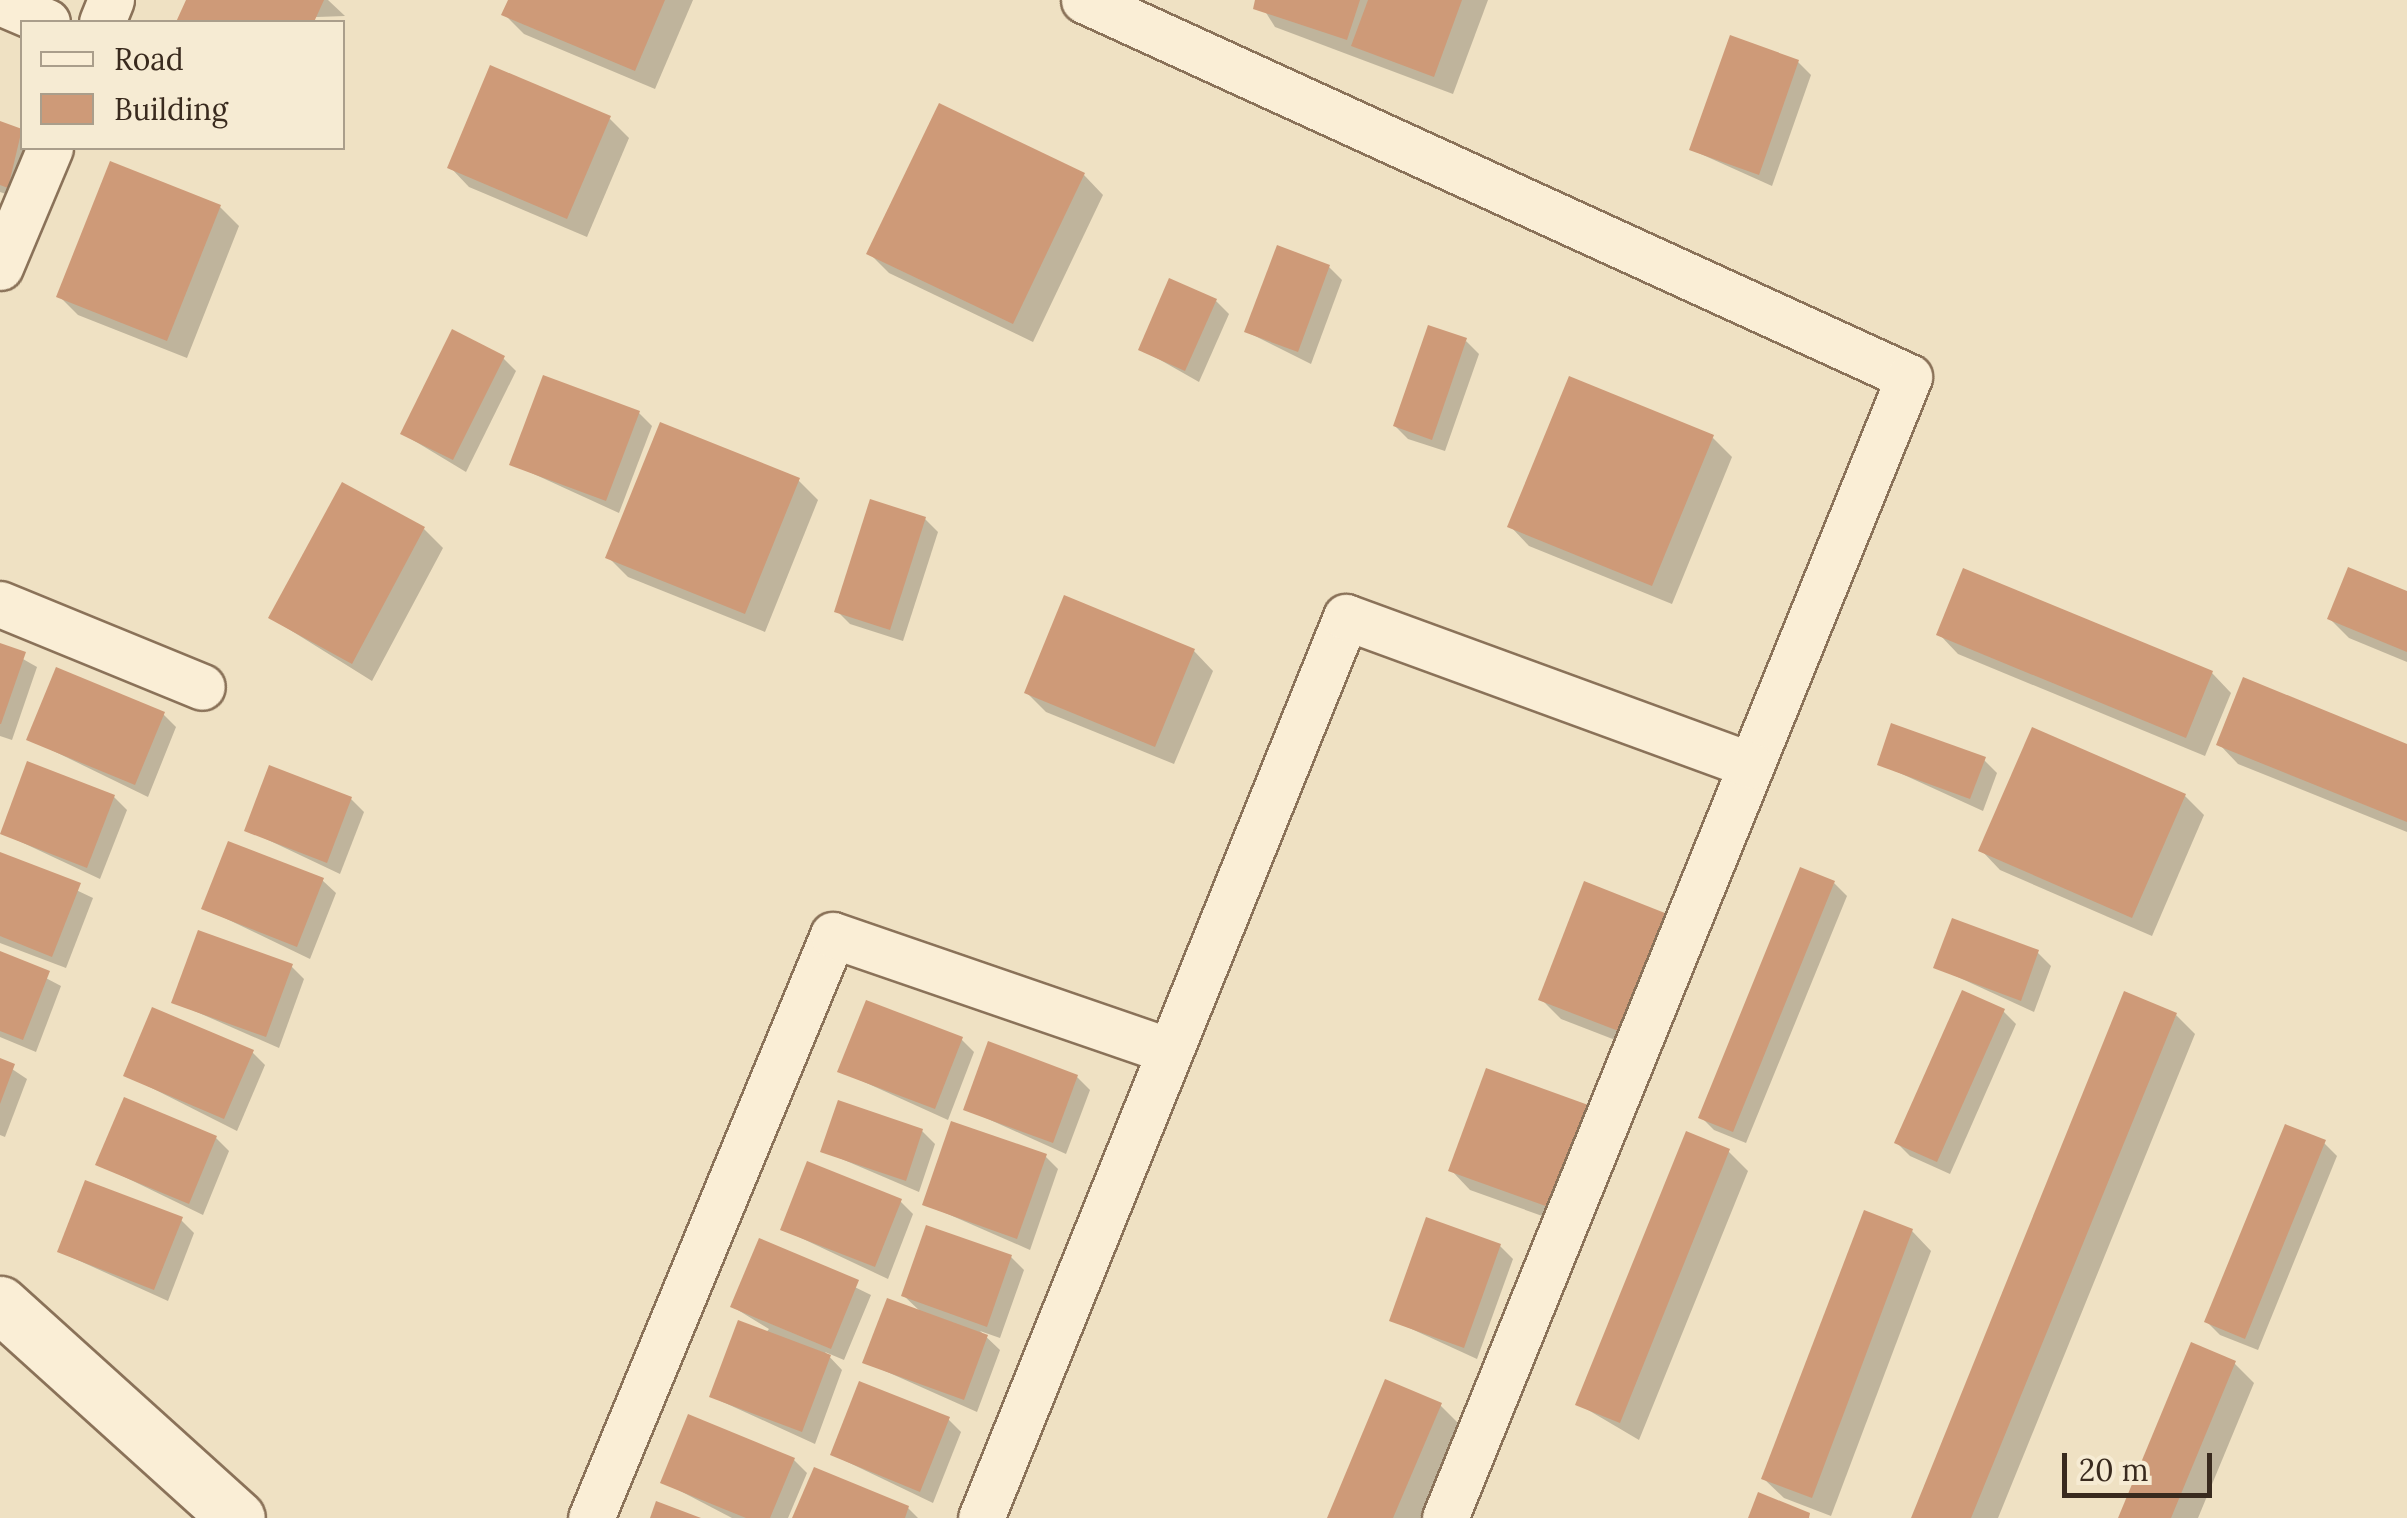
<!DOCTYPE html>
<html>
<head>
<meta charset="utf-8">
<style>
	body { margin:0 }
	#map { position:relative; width:2407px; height:1518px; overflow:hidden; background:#efe1c3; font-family:Lora,serif }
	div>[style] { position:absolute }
	.shadow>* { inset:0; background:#0003 }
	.building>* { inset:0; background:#ce9a78 }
	.roads { filter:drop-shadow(2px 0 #8a7259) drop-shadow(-2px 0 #8a7259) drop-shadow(0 2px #8a7259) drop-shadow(0 -2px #8a7259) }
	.minor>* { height:45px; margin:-22.5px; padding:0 22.5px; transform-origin:22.5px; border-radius:22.5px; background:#faeed6 }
	.tertiary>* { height:55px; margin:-27.5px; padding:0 27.5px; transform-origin:27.5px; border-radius:27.5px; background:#faeed6 }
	span { translate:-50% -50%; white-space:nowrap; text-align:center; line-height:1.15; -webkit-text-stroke:10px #f6ebd3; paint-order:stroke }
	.legend { position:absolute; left:20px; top:20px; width:325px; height:130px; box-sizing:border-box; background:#f6ebd3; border:2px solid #aa9e8b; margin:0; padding:12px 18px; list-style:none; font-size:30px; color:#392a1e }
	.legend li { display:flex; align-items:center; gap:20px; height:50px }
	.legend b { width:50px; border:2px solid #aa9e8b }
	.scale { position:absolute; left:2062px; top:1453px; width:150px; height:45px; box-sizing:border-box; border:5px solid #392a1e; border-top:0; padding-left:12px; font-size:30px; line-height:35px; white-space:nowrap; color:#392a1e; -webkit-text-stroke:8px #f6ebd3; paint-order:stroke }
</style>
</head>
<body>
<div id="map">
	<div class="shadow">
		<i style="clip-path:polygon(188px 0,328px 0,345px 16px,179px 22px)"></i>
		<i style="clip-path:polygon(510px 0,693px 0,655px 89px,524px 34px,504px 14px)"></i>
		<i style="clip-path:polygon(1258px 0,1488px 0,1453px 94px,1275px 27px)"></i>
		<i style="clip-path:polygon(1798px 62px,1811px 75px,1772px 186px,1692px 150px)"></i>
		<i style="clip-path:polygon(610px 119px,629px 138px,587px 237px,469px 187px,450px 167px)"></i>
		<i style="clip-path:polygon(0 123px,22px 131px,22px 148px,39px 148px,21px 199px,0 192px)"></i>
		<i style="clip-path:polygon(1084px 175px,1103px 195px,1033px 342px,889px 273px,869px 253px)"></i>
		<i style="clip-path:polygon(220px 207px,239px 226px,187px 358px,78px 315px,59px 296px)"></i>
		<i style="clip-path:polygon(1329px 267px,1342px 280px,1311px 364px,1247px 332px)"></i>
		<i style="clip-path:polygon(1216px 301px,1229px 314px,1199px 382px,1141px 349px)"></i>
		<i style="clip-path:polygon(1466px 341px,1479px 354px,1445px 451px,1408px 439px,1395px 426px)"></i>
		<i style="clip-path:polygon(503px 358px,516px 371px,466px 472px,403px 434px)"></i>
		<i style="clip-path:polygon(639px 413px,652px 426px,619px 513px,512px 464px)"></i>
		<i style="clip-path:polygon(1713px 438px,1732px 457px,1672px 604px,1529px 546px,1510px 526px)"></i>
		<i style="clip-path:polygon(798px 480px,818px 500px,765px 632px,628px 577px,608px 557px)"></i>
		<i style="clip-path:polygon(925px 519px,938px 532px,903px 641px,850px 624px,837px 611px)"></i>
		<i style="clip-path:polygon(424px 529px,443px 548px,372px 681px,271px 618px)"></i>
		<i style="clip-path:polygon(2407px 593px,2407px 662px,2349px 638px,2330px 619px)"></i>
		<i style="clip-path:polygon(1939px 634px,2212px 673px,2231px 693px,2205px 756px,1958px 654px)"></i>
		<i style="clip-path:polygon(0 646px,37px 667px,12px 740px,0 736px)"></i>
		<i style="clip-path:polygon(1194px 651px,1213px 671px,1174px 764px,1046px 712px,1027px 693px)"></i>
		<i style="clip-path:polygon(163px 714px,176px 727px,148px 797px,29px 739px)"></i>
		<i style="clip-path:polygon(2219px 744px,2407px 746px,2407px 832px,2238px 764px)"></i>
		<i style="clip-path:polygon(1984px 760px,1997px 773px,1983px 811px,1880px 764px)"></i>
		<i style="clip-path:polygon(2185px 796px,2204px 815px,2152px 936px,2000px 870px,1981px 850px)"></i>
		<i style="clip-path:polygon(114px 797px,127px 810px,100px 879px,2px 833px)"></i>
		<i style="clip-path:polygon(351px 799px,364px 812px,340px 874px,247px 830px)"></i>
		<i style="clip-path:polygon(0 854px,93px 898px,66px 968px,0 943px)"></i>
		<i style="clip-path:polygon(322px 880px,336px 893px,310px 959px,204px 908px)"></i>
		<i style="clip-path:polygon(1834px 883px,1847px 896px,1746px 1143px,1714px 1130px,1701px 1117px)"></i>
		<i style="clip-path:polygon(1585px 884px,1654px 1055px,1561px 1019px,1541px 999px)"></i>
		<i style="clip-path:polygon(2038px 953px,2051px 966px,2034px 1012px,1936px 967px)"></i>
		<i style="clip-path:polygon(0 954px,61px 986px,36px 1052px,0 1037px)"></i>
		<i style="clip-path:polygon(291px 966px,304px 979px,279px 1048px,174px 1002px)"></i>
		<i style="clip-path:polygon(2003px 1011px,2016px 1024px,1950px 1174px,1910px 1156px,1897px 1143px)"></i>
		<i style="clip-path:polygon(2176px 1015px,2195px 1034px,1998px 1518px,1913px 1518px)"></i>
		<i style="clip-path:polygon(961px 1039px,974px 1052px,948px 1120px,840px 1071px)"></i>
		<i style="clip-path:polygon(252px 1052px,265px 1065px,237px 1131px,126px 1075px)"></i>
		<i style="clip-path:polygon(0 1061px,27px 1079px,5px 1137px,0 1135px)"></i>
		<i style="clip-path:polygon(1077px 1077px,1090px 1090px,1066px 1154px,966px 1109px)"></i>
		<i style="clip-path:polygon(1590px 1108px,1573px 1227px,1470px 1190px,1451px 1170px)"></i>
		<i style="clip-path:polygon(922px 1131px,935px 1144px,919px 1192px,823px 1151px)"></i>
		<i style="clip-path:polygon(216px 1138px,229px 1151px,203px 1215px,98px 1164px)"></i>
		<i style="clip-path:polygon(2324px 1143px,2337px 1156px,2258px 1350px,2220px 1335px,2207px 1322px)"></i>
		<i style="clip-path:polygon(1728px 1151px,1748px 1171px,1639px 1440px,1578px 1404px)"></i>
		<i style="clip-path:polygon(1045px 1156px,1058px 1169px,1030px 1250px,925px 1204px)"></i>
		<i style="clip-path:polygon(900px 1201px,913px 1214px,888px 1279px,782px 1229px)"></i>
		<i style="clip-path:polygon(181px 1220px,194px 1233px,168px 1301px,60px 1252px)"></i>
		<i style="clip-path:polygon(1912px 1231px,1931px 1251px,1831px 1516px,1784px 1498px,1764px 1479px)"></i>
		<i style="clip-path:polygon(760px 1241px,871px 1295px,844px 1360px,825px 1352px,842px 1370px,815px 1444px,712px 1397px,769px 1329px,733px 1307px)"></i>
		<i style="clip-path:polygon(1500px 1246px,1513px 1259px,1477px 1359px,1392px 1320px)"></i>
		<i style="clip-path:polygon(1011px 1257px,1024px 1270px,1000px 1338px,980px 1331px,1000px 1350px,977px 1412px,865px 1362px,922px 1313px,904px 1296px)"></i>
		<i style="clip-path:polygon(2234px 1363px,2254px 1383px,2198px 1518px,2121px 1518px)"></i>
		<i style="clip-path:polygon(1440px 1405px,1460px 1425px,1420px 1518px,1330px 1518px)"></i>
		<i style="clip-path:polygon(948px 1419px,961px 1432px,933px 1503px,833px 1455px)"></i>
		<i style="clip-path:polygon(794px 1460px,807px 1473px,788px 1518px,732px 1518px,663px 1482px)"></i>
		<i style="clip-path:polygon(908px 1508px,918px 1518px,795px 1518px)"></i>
	</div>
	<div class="building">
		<i style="clip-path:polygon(186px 0,324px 0,314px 22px,176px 22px)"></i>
		<i style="clip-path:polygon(508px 0,665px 0,635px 71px,501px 15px)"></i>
		<i style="clip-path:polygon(1255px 0,1360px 0,1347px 40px,1253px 9px)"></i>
		<i style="clip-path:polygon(1368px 0,1462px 0,1434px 77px,1351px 46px)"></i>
		<i style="clip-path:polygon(1730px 35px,1799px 60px,1759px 175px,1689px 150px)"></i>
		<i style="clip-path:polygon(490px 65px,611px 116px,567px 219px,447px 168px)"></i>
		<i style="clip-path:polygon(939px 103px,1085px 173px,1013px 324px,866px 254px)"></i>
		<i style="clip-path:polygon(0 121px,22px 129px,8px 188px,0 185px)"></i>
		<i style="clip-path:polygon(110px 161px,221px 205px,167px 341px,56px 297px)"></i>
		<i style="clip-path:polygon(1277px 245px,1330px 265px,1298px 352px,1244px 332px)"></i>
		<i style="clip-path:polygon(1169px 278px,1217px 299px,1185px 371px,1138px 350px)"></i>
		<i style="clip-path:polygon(1428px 325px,1467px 338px,1432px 440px,1393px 426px)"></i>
		<i style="clip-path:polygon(452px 329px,505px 356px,453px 460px,400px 434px)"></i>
		<i style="clip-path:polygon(543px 375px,640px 411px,606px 501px,509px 465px)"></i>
		<i style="clip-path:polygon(1569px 376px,1714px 435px,1652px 586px,1507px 527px)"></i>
		<i style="clip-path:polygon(660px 422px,800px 478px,745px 614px,605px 558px)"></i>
		<i style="clip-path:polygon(342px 482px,425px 527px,352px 664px,268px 618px)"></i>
		<i style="clip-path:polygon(870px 499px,926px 517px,890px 630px,834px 612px)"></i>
		<i style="clip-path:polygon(2348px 567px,2407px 591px,2407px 652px,2327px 619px)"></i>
		<i style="clip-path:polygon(1963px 568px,2213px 671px,2186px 738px,1936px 635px)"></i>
		<i style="clip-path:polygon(1064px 595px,1195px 649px,1155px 747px,1024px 693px)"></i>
		<i style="clip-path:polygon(0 643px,26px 652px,1px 724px,0 724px)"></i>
		<i style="clip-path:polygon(56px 667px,165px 712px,135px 785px,26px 740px)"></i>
		<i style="clip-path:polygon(2243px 677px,2407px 744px,2407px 822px,2216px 745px)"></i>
		<i style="clip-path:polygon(1891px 723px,1986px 757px,1970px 799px,1877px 765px)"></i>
		<i style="clip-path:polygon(2032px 727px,2186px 794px,2132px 918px,1978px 851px)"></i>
		<i style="clip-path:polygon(27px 761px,115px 795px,87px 868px,0 834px)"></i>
		<i style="clip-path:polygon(269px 765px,352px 797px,327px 863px,244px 831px)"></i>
		<i style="clip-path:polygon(228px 841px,324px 878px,297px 947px,201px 909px)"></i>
		<i style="clip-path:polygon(0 852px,81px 883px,52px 957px,0 936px)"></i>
		<i style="clip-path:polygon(1800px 867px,1835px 881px,1733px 1132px,1698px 1118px)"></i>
		<i style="clip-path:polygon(1584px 881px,1680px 919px,1634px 1037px,1538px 1000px)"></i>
		<i style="clip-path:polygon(1952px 918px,2039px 950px,2021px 1001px,1933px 968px)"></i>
		<i style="clip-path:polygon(198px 930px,293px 964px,266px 1037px,171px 1003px)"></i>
		<i style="clip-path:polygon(0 951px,50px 971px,23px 1040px,0 1031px)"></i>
		<i style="clip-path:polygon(1962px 990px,2005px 1009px,1937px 1162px,1894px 1143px)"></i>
		<i style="clip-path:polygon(2124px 991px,2177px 1013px,1971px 1518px,1911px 1518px)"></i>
		<i style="clip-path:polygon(866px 1000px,963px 1037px,935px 1109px,837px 1072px)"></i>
		<i style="clip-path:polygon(152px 1007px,254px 1050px,224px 1119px,123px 1076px)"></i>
		<i style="clip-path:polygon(988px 1041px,1078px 1075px,1053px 1143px,963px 1110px)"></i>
		<i style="clip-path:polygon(0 1058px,15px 1064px,0 1104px)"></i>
		<i style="clip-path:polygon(1486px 1068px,1591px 1106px,1554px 1209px,1448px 1171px)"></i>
		<i style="clip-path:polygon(124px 1097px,217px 1136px,189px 1204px,95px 1165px)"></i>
		<i style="clip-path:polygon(838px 1100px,923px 1129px,906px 1181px,820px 1152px)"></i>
		<i style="clip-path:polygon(951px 1121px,1047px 1154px,1017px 1239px,922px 1205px)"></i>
		<i style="clip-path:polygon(2285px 1124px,2326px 1140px,2245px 1339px,2204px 1322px)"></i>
		<i style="clip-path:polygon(1686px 1131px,1730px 1149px,1620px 1423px,1575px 1405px)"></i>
		<i style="clip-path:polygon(807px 1161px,902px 1199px,875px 1267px,780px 1230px)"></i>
		<i style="clip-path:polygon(85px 1180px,183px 1217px,154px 1290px,57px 1252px)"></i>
		<i style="clip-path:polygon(1864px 1210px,1913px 1229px,1812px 1498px,1761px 1479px)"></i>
		<i style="clip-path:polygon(1426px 1217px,1501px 1244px,1464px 1348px,1389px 1321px)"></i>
		<i style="clip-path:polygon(926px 1225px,1012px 1255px,987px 1327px,901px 1296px)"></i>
		<i style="clip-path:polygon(759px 1238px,859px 1280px,831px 1349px,730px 1307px)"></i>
		<i style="clip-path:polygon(887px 1298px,988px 1335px,964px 1400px,862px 1363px)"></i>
		<i style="clip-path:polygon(738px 1320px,831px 1355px,802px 1432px,709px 1397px)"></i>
		<i style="clip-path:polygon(2191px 1342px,2236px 1361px,2171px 1518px,2118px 1518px)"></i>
		<i style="clip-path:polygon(1385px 1379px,1442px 1403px,1393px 1518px,1327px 1518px)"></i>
		<i style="clip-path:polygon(859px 1381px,950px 1417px,920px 1492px,830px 1455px)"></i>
		<i style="clip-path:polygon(688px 1414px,795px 1458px,770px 1518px,746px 1518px,660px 1483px)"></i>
		<i style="clip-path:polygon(814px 1467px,909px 1506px,905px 1518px,792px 1518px)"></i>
		<i style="clip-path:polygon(1758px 1492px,1810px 1513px,1809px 1518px,1748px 1518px)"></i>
		<i style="clip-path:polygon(656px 1501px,701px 1518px,650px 1518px)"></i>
	</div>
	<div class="roads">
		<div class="minor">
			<i style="left:1084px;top:0;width:907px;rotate:24.56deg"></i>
			<i style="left:1909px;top:377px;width:1232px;rotate:112.13deg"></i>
			<i style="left:0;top:2px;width:51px;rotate:23.1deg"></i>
			<i style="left:102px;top:22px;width:24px;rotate:-68deg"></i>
			<i style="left:0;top:267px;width:129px;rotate:-67.2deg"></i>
			<i style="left:0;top:604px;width:218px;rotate:22.3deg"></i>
			<i style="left:591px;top:1518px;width:631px;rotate:-67.46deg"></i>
			<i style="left:833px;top:935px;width:356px;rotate:19deg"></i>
			<i style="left:981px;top:1518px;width:972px;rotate:-67.95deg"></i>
			<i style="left:1346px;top:617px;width:431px;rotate:20.1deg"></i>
		</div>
		<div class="tertiary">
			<i style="left:0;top:1304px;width:319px;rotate:42.1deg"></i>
		</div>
	</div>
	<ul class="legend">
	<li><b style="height:12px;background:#faeed6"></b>Road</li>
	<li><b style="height:28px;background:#ce9a78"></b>Building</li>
	</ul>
	<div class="scale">20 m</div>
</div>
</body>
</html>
